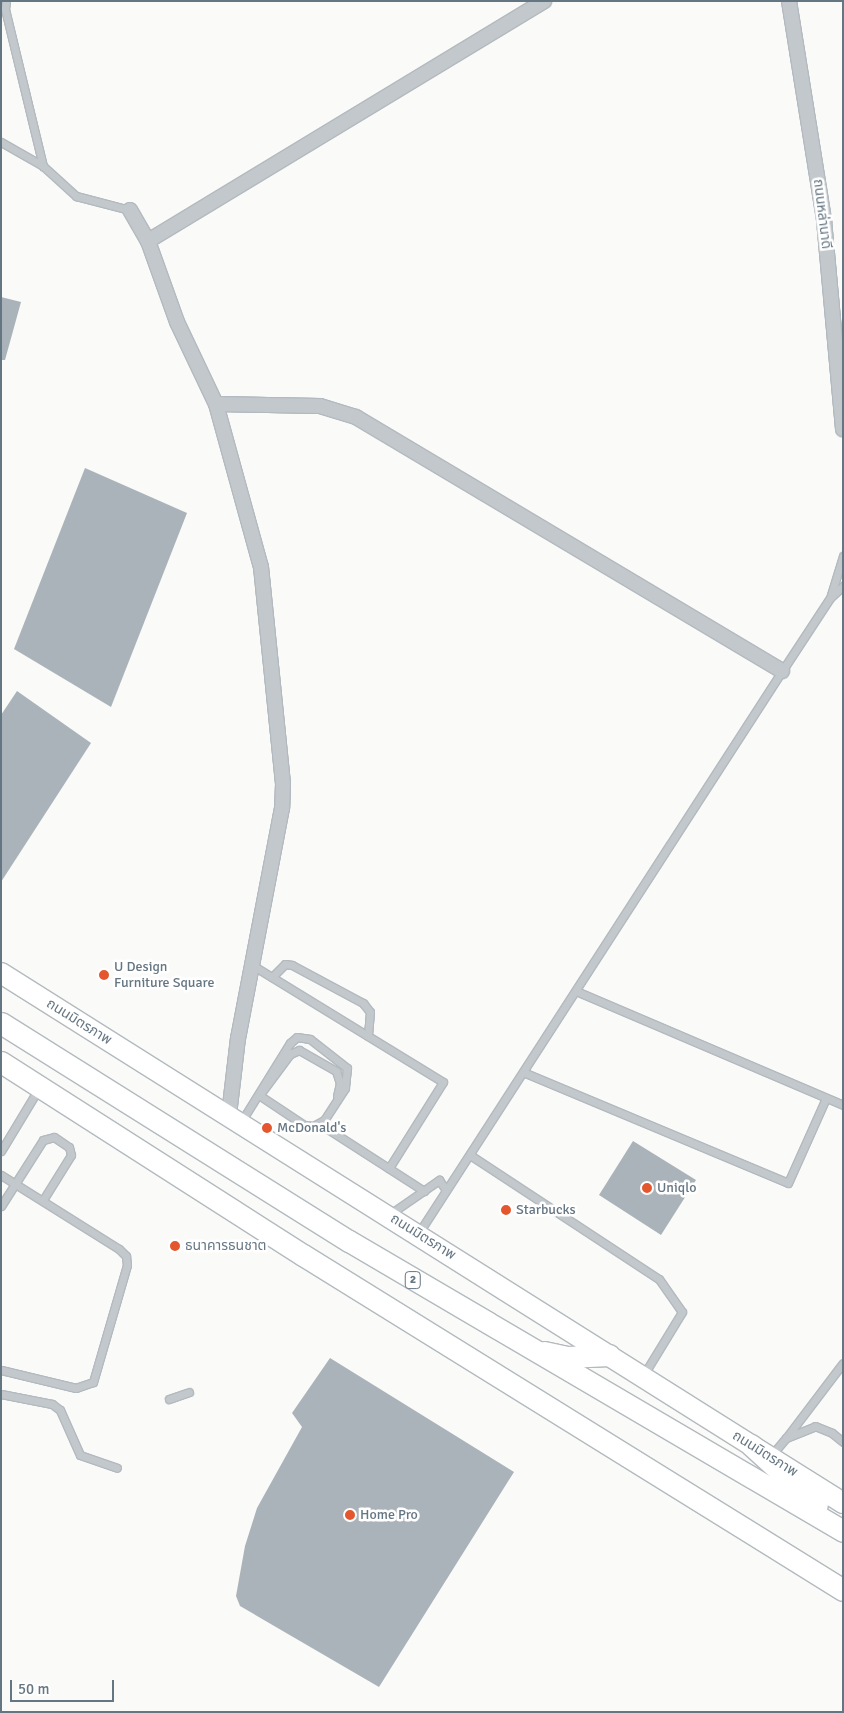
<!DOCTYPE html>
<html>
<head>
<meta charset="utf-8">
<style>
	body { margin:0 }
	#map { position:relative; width:844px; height:1713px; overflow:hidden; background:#fafaf8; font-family:Signika,"Noto Sans Thai",sans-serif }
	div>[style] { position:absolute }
	.building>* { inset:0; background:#aab3b9 }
	.roads { filter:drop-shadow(1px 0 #b3babf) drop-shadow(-1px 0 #b3babf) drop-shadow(0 1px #b3babf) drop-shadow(0 -1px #b3babf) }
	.lane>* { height:7px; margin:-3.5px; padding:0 3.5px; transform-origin:3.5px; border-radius:3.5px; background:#c3c8cc }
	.street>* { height:14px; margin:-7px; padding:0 7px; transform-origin:7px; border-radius:7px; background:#c3c8cc }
	.secondary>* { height:20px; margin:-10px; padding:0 10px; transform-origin:10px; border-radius:10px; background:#fff }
	.primary>* { height:21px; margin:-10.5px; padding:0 10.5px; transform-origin:10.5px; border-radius:10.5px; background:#fff }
	.dots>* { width:14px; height:14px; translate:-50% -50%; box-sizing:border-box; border:2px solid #fff; border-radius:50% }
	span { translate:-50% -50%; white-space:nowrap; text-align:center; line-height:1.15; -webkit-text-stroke:5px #fff; paint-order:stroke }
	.shield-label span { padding:1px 4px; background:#fff; border:1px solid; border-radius:4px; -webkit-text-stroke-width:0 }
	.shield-label { font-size:12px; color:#657683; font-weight:700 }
	.street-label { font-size:14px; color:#657683 }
	.poi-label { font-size:14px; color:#657683 }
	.left { translate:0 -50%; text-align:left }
	.frame { position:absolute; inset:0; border:2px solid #657683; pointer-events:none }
	.scale { position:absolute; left:10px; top:1680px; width:104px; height:22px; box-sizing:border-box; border:2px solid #657683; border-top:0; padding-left:6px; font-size:15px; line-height:18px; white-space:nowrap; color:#657683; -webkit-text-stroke:4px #fff; paint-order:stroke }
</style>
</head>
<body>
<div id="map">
	<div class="building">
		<i style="clip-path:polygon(1px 297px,21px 302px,5px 360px,1px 360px)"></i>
		<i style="clip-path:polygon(85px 468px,187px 513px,111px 707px,14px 649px)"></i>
		<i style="clip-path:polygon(17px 691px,91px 743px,1px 882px,1px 715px)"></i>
		<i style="clip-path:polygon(633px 1141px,696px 1180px,661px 1235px,599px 1195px)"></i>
		<i style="clip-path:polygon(330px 1358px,514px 1472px,379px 1687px,240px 1606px,236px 1596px,245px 1546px,257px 1508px,302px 1427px,292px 1413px)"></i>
	</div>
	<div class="roads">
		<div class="lane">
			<i style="left:6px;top:1px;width:8px;rotate:97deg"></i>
			<i style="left:5px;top:9px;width:162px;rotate:76.4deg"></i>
			<i style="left:1px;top:142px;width:48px;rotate:29.7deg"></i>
			<i style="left:43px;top:166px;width:45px;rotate:42.3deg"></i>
			<i style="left:76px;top:196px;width:56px;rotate:14.5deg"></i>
			<i style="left:831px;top:595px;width:41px;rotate:-72.9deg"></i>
			<i style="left:252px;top:965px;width:224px;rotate:31.5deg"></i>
			<i style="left:443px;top:1082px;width:102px;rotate:122.1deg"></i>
			<i style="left:272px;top:977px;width:18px;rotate:-45deg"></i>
			<i style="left:285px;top:964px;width:7px;rotate:8deg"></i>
			<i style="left:292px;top:965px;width:81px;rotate:28.2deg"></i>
			<i style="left:363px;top:1003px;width:11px;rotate:52deg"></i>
			<i style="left:370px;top:1012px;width:24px;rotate:95deg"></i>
			<i style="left:576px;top:991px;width:290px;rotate:23.1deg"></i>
			<i style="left:523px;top:1072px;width:287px;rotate:22.7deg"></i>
			<i style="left:788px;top:1183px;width:93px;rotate:-65.9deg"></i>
			<i style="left:261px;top:1093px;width:49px;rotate:-53.4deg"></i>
			<i style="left:290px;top:1054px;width:10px;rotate:-24deg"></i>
			<i style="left:299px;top:1050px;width:43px;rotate:29.6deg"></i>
			<i style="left:336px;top:1071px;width:13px;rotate:72deg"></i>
			<i style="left:340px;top:1083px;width:13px;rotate:103deg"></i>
			<i style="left:241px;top:1122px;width:93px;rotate:-58.2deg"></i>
			<i style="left:290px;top:1043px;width:9px;rotate:-41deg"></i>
			<i style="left:297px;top:1037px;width:13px;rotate:9deg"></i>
			<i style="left:310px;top:1039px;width:47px;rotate:38.1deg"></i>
			<i style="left:347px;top:1068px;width:20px;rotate:96deg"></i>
			<i style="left:345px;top:1088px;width:38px;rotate:123deg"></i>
			<i style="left:324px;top:1120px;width:13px;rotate:151deg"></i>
			<i style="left:313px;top:1126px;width:9px;rotate:-174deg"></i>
			<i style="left:304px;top:1125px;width:54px;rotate:-146.3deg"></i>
			<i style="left:320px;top:1124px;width:124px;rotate:32.8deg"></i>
			<i style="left:1px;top:1151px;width:74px;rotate:-58.9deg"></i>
			<i style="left:470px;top:1155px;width:226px;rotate:33.3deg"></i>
			<i style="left:659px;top:1279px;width:40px;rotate:55.1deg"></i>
			<i style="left:682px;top:1312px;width:75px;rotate:121.4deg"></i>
			<i style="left:1px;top:1175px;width:139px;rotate:32.1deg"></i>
			<i style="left:119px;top:1249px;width:10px;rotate:45deg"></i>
			<i style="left:126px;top:1256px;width:9px;rotate:84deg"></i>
			<i style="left:127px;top:1265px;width:122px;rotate:106.2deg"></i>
			<i style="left:93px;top:1382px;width:18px;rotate:161deg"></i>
			<i style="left:76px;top:1388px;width:77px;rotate:-166.5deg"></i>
			<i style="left:1px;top:1206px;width:78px;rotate:-57.5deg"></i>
			<i style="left:43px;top:1140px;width:11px;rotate:-15deg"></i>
			<i style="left:54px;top:1137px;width:18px;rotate:34deg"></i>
			<i style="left:69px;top:1147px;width:8px;rotate:76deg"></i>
			<i style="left:71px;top:1155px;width:53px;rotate:121.9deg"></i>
			<i style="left:390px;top:1214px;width:60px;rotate:-34.8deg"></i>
			<i style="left:439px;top:1180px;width:12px;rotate:55deg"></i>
			<i style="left:418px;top:1234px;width:670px;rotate:-57.12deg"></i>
			<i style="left:782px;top:671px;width:87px;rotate:-56.7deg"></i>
			<i style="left:830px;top:598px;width:18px;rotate:-43deg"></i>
			<i style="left:1px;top:1394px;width:52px;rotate:11.1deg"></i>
			<i style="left:52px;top:1404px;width:10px;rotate:37deg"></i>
			<i style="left:60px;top:1410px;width:49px;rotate:66deg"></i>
			<i style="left:80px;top:1455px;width:39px;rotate:19deg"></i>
			<i style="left:169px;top:1399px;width:21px;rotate:-19deg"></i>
			<i style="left:786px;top:1438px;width:94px;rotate:-52.8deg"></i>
			<i style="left:770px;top:1457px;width:25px;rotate:-50deg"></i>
			<i style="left:786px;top:1438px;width:31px;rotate:-22deg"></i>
			<i style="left:815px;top:1426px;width:18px;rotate:22deg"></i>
			<i style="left:832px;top:1433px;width:14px;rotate:39deg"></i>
		</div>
		<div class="street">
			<i style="left:789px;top:1px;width:222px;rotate:80.9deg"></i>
			<i style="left:824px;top:220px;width:210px;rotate:84.8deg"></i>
			<i style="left:130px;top:210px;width:36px;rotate:60deg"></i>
			<i style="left:148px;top:241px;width:86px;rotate:70.3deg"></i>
			<i style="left:177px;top:322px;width:91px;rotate:64.6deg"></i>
			<i style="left:216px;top:404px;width:169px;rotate:74.6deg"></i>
			<i style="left:261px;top:567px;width:218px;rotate:84.2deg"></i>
			<i style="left:283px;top:784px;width:24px;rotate:92deg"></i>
			<i style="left:282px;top:808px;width:234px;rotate:100.8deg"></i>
			<i style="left:238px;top:1038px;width:78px;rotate:96.7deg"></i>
			<i style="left:148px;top:241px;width:463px;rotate:-31.2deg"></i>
			<i style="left:216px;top:404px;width:104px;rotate:1.1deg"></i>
			<i style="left:320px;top:406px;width:38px;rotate:17deg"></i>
			<i style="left:356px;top:417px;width:496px;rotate:30.8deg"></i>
		</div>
		<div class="secondary">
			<i style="left:1px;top:973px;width:995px;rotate:32.19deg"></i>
		</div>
		<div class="primary">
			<i style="left:1px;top:1023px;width:411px;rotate:32.1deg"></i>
			<i style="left:349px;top:1241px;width:573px;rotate:30.41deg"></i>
			<i style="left:1px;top:1062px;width:358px;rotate:32.6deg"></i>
			<i style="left:303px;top:1255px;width:635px;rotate:31.81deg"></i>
			<i style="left:544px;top:1352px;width:25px;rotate:12deg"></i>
			<i style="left:568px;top:1357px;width:41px;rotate:-2.8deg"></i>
			<i style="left:751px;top:1445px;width:89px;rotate:42.3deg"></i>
		</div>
	</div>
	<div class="dots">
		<i style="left:104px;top:975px;background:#e4572e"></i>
		<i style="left:267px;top:1128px;background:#e4572e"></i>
		<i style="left:647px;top:1188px;background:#e4572e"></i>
		<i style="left:506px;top:1210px;background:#e4572e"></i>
		<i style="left:175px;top:1246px;background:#e4572e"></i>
		<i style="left:350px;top:1515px;background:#e4572e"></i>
	</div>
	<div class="shield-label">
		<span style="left:413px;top:1280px">2</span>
	</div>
	<div class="street-label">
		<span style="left:822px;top:214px;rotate:83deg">ถนนหล่านาดี</span>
		<span style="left:79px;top:1022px;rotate:32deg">ถนนมิตรภาพ</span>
		<span style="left:423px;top:1237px;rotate:32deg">ถนนมิตรภาพ</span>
		<span style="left:765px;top:1454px;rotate:32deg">ถนนมิตรภาพ</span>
	</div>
	<div class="poi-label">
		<span class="left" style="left:114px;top:975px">U Design<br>Furniture Square</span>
		<span class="left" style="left:277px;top:1128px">McDonald's</span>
		<span class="left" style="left:657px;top:1188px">Uniqlo</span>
		<span class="left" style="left:516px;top:1210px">Starbucks</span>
		<span class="left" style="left:185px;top:1246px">ธนาคารธนชาต</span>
		<span class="left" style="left:360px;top:1515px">Home Pro</span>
	</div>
	<div class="frame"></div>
	<div class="scale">50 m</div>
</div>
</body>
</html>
